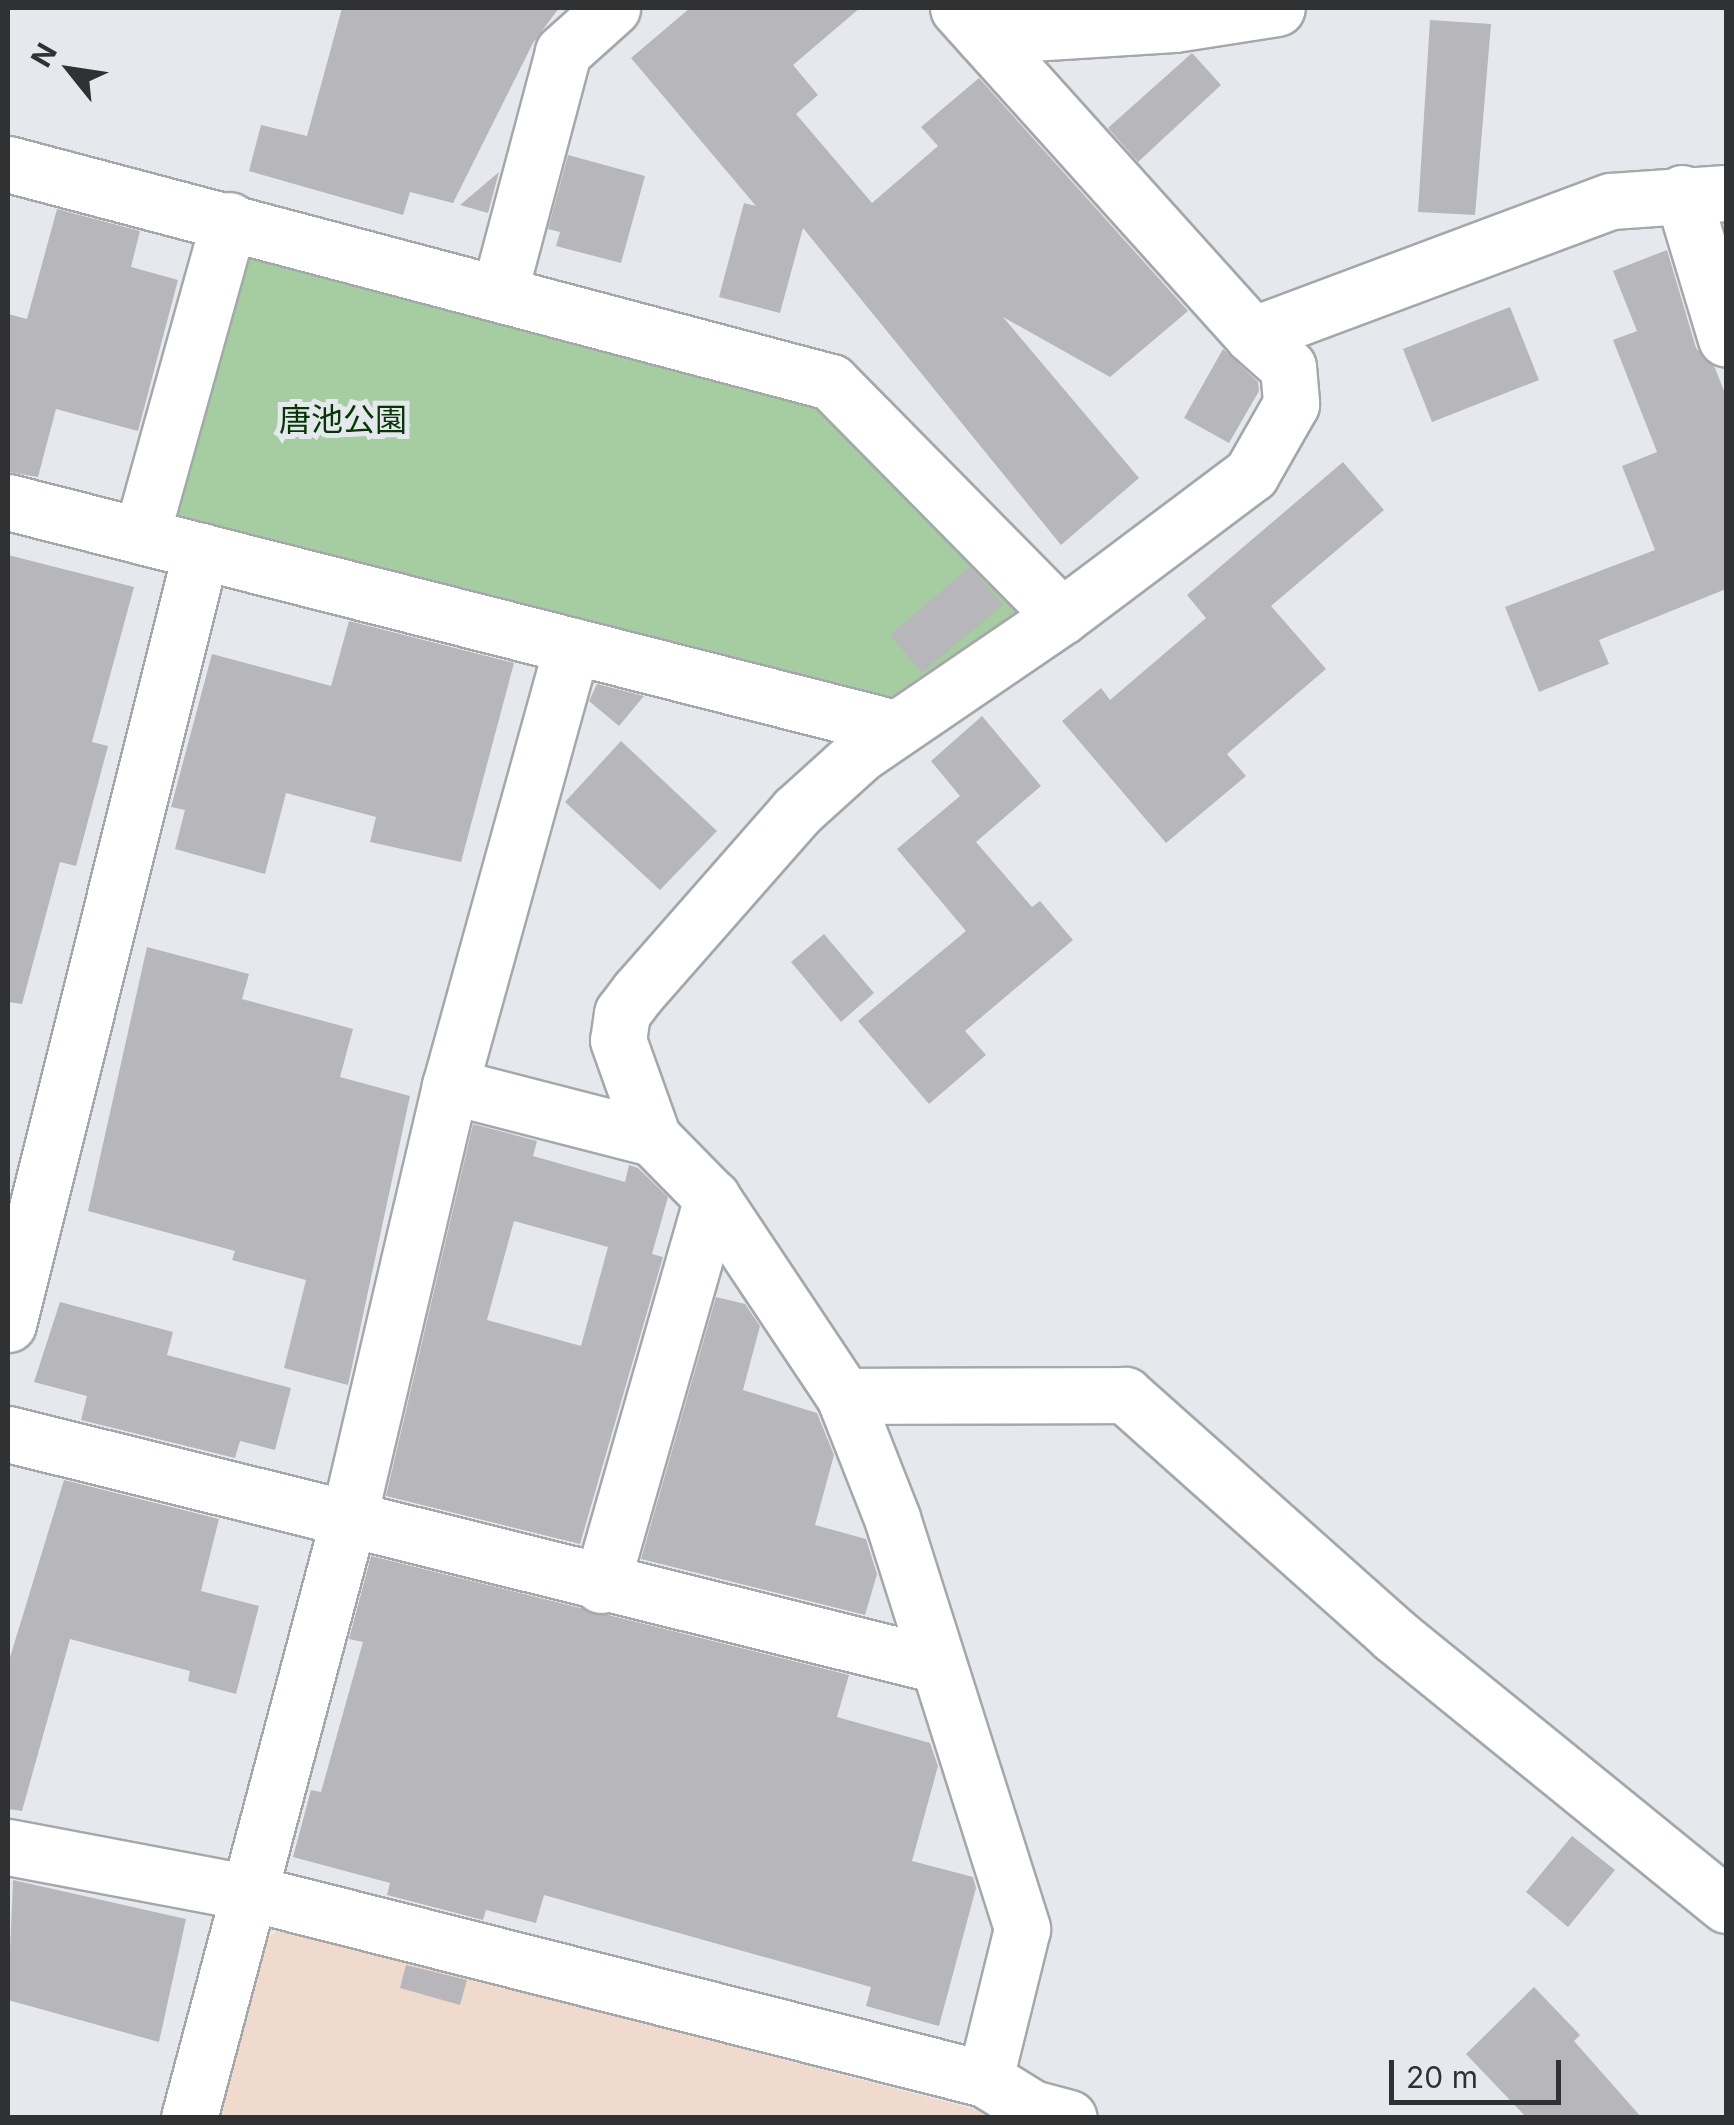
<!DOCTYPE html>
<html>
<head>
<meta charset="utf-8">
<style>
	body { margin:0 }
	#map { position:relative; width:1734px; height:2125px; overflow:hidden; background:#e5e9ed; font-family:Inter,"Noto Sans JP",sans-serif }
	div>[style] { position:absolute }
	.education>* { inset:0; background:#f0d9cd }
	.green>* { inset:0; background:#a5cda1 }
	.building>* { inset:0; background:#b7b6bb }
	.roads { filter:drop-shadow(2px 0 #a4a8ab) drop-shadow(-2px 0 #a4a8ab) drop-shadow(0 2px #a4a8ab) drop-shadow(0 -2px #a4a8ab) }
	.street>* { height:55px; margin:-27.5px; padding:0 27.5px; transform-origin:27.5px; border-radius:27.5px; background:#fff }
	span { translate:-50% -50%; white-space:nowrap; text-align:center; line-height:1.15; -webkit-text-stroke:10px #e5e9ed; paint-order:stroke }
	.park-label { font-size:32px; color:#053604 }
	.frame { position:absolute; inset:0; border:10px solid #303133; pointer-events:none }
	.north { position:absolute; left:20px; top:20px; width:100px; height:100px; -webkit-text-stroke:8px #e5e9ed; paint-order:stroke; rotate:300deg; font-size:28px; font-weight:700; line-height:40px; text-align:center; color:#303133 }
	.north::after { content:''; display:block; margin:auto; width:35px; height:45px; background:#303133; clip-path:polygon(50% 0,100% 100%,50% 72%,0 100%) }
	.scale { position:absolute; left:1389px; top:2060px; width:172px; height:45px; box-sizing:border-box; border:5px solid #303133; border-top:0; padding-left:12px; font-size:30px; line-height:35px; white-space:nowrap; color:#303133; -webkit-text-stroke:8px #e5e9ed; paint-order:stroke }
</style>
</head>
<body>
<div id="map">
	<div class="education">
		<i style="clip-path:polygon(282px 1930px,962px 2106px,1001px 2117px,214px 2118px,260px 1941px)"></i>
	</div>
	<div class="green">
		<i style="clip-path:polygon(238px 245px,820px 403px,1028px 608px,892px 705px,166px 521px)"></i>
	</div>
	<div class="building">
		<i style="clip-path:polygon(342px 8px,559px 8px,533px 43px,453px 203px,410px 192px,403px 215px,249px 171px,261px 125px,307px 136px)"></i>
		<i style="clip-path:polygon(690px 8px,860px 8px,793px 65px,818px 95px,796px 114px,872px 203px,938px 146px,921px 127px,979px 78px,1188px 311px,1110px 377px,1003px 317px,1139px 478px,1061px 545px,803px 228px,780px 313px,719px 297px,744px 203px,756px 206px,631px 58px)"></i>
		<i style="clip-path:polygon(1430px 20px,1491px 24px,1475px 215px,1418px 212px)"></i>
		<i style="clip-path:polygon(1192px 53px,1221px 85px,1138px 162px,1108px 128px)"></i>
		<i style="clip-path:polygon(568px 155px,645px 176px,621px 263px,556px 246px,560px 232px,548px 229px)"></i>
		<i style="clip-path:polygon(499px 172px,488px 213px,460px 205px)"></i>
		<i style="clip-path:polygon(57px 209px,140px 231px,131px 267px,178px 280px,138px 431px,56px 409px,38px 477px,8px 472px,8px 314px,27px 319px)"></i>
		<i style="clip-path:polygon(1667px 250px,1696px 348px,1715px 368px,1726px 396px,1726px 589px,1599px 640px,1609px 664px,1539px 692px,1505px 607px,1655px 550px,1622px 466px,1657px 452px,1613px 340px,1637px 331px,1613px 271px)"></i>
		<i style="clip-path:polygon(1510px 307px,1539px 380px,1432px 422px,1403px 349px)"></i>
		<i style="clip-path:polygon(1223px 349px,1258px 382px,1259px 391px,1229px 443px,1184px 418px)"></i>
		<i style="clip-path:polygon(1343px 462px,1384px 510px,1271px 606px,1326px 669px,1227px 754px,1246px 776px,1166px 843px,1062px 721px,1101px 688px,1110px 700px,1206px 618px,1187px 595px)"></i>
		<i style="clip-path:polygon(8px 555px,134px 587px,92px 742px,108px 746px,76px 866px,60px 862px,22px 1004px,8px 1002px)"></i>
		<i style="clip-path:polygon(970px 567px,1003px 605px,922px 673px,890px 635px)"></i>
		<i style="clip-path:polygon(349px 621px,514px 663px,461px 862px,370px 842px,376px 817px,286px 793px,265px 874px,175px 849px,185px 810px,171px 807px,212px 654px,331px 686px)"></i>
		<i style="clip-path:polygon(597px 684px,644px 696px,619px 726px,589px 701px)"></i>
		<i style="clip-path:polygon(982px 716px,1041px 786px,976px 842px,1032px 907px,1040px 901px,1073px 940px,965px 1031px,986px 1055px,929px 1104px,858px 1021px,966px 931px,897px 849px,960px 796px,931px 761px)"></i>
		<i style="clip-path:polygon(621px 741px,717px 831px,660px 890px,565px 802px)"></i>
		<i style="clip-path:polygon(824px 934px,874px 993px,841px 1022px,791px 962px)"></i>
		<i style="clip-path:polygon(147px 947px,249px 974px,242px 999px,353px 1029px,340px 1077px,410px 1096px,348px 1385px,284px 1368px,306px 1280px,232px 1260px,235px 1251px,88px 1211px)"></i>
		<i style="clip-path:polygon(evenodd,473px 1124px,537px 1141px,533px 1156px,625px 1182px,629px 1165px,638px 1168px,668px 1197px,652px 1254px,663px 1257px,580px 1544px,386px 1496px,473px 1124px,514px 1221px,608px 1247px,581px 1346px,487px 1320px,514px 1221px)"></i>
		<i style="clip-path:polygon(716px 1297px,745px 1304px,760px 1326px,743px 1390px,817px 1413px,834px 1455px,815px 1525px,866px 1539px,877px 1574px,865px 1615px,641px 1559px)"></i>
		<i style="clip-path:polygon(60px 1302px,173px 1332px,167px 1355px,291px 1388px,275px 1450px,240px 1441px,235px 1458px,81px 1420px,87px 1396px,34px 1382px)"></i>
		<i style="clip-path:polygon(64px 1480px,219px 1519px,201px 1591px,259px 1606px,236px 1694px,188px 1681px,190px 1671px,70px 1639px,22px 1811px,8px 1809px,8px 1664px)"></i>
		<i style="clip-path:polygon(371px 1556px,849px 1675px,837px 1717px,930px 1743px,938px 1766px,912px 1861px,973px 1877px,976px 1888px,939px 2026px,866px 2006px,871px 1987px,544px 1895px,536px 1923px,486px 1910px,483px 1920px,387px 1895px,390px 1883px,293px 1857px,311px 1790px,321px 1792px,363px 1642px,349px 1639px)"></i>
		<i style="clip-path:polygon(1572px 1836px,1615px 1870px,1568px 1927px,1526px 1892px)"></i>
		<i style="clip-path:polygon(13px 1880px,186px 1919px,159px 2042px,8px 2000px)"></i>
		<i style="clip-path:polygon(406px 1965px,467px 1980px,460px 2005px,400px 1988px)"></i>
		<i style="clip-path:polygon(1534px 1987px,1580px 2035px,1574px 2041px,1642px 2118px,1527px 2118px,1466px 2054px)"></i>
	</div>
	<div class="roads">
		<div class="street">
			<i style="left:958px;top:8px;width:440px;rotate:48deg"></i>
			<i style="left:1252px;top:335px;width:48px;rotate:41.6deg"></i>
			<i style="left:1288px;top:367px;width:37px;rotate:85deg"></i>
			<i style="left:1291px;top:404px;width:81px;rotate:119.7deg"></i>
			<i style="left:1251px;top:474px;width:236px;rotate:143.1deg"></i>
			<i style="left:983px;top:36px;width:191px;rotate:-3.6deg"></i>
			<i style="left:1174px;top:24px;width:104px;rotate:-8.8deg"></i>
			<i style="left:8px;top:164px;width:851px;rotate:14.84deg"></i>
			<i style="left:831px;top:382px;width:329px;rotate:45.4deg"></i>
			<i style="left:1062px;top:616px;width:243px;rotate:145.7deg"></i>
			<i style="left:861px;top:753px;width:86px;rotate:137.8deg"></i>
			<i style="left:797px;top:811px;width:241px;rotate:131.3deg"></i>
			<i style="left:638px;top:992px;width:26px;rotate:127deg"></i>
			<i style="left:622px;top:1013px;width:27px;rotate:98deg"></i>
			<i style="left:618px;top:1040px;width:104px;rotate:70.3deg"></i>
			<i style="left:1682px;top:193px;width:152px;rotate:73.2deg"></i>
			<i style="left:499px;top:293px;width:249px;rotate:-75.1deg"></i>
			<i style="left:563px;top:52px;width:66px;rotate:-41.9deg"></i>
			<i style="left:1252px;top:335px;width:383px;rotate:-20.5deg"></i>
			<i style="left:1611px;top:201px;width:115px;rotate:-4deg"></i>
			<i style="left:8px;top:502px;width:915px;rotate:14.29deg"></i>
			<i style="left:141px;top:536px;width:328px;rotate:-74.4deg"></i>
			<i style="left:450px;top:1086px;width:210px;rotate:14.4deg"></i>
			<i style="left:653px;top:1138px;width:84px;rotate:45.5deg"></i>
			<i style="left:712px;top:1198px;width:238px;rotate:56.3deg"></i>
			<i style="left:844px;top:1396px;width:131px;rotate:68.5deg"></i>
			<i style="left:892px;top:1518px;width:431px;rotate:72.4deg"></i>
			<i style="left:1022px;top:1929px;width:154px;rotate:103.9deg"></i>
			<i style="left:8px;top:1324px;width:797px;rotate:-75.98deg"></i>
			<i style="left:844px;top:1396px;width:281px;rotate:-0.2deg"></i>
			<i style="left:1125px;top:1395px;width:361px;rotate:41.7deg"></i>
			<i style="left:1394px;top:1635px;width:428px;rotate:39.1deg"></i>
			<i style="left:8px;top:1434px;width:954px;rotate:13.95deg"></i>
			<i style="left:601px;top:1585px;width:403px;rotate:-74deg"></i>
			<i style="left:8px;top:1847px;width:243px;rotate:10.7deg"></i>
			<i style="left:247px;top:1892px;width:761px;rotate:14.22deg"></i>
			<i style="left:985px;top:2079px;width:55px;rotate:31.7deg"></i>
			<i style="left:1032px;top:2108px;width:38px;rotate:15deg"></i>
			<i style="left:189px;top:2118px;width:618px;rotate:-75.09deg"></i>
			<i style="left:348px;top:1521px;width:447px;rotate:-76.8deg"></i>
			<i style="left:450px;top:1086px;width:457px;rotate:-74.5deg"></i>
		</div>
	</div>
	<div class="park-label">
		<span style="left:343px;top:420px">唐池公園</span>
	</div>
	<div class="frame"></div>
	<div class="north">N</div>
	<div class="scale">20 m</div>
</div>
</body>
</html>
